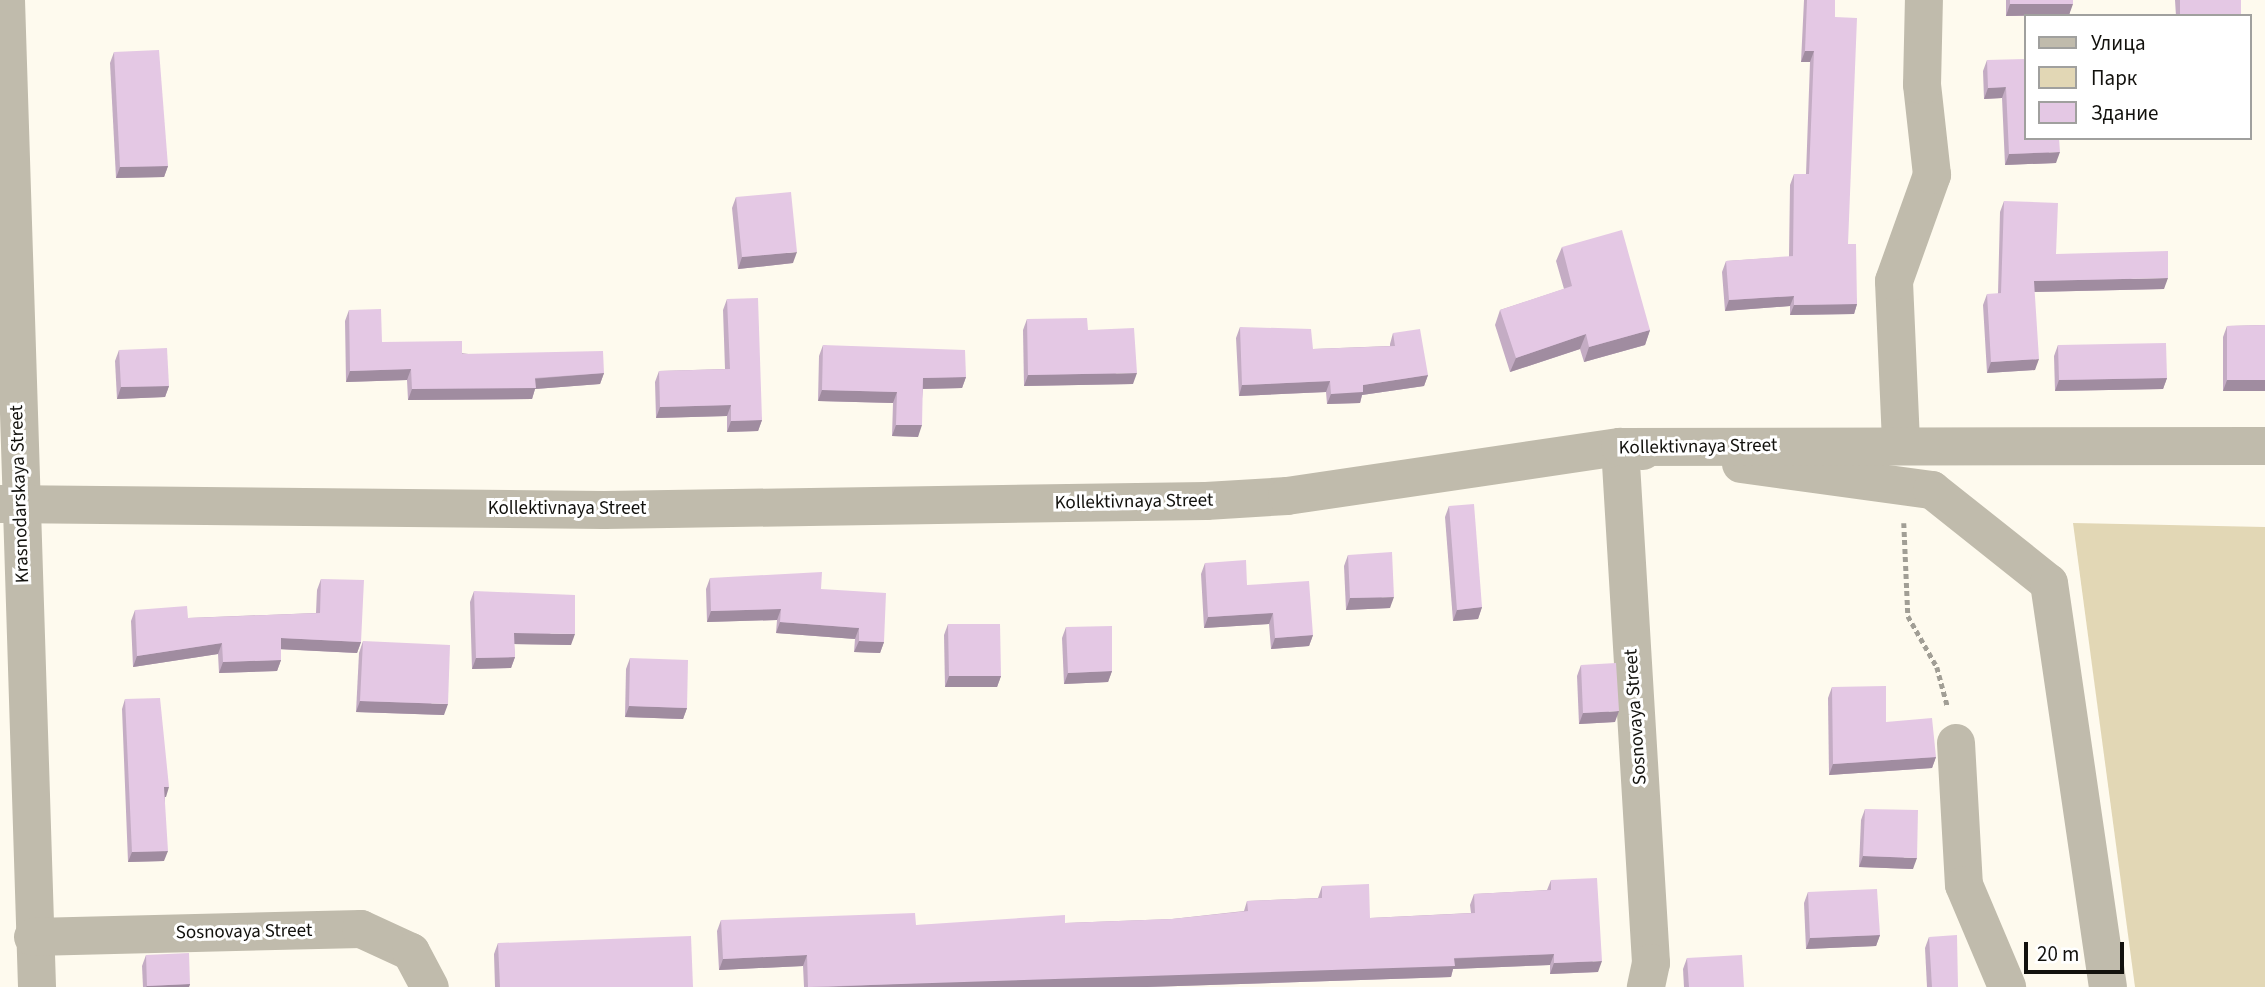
<!DOCTYPE html>
<html>
<head>
<meta charset="utf-8">
<style>
	body { margin:0 }
	#map { position:relative; width:2265px; height:987px; overflow:hidden; background:#fefaee; font-family:"Source Sans 3",sans-serif }
	div>[style] { position:absolute }
	.green>* { inset:0; background:#e2d7b5 }
	.path>* { height:4.5px; margin-top:-2.25px; transform-origin:0; background:repeating-linear-gradient(90deg,#a19e95 0 5px,transparent 0 8.5px) }
	.minor>* { height:38px; margin:-19px; padding:0 19px; transform-origin:19px; border-radius:19px; background:#c0bbac }
	.wall>* { inset:0; background:#c4acc4 }
	.shaded-wall>* { inset:0; background:#a08ca0 }
	.building>* { inset:0; background:#e4c8e4 }
	span { translate:-50% -50%; white-space:nowrap; text-align:center; line-height:1.15; -webkit-text-stroke:6px #fff; paint-order:stroke }
	.street-label { font-size:19px; color:#12110d }
	.legend { position:absolute; left:2024px; top:14px; width:228px; height:126px; box-sizing:border-box; background:#fff; border:2px solid #a0a09e; margin:0; padding:9px 12px; list-style:none; font-size:21px; color:#12110d }
	.legend li { display:flex; align-items:center; gap:14px; height:35px }
	.legend b { width:35px; border:2px solid #a0a09e }
	.scale { position:absolute; left:2024px; top:942px; width:100px; height:32px; box-sizing:border-box; border:4px solid #12110d; border-top:0; padding-left:9px; font-size:21px; line-height:24px; white-space:nowrap; color:#12110d; -webkit-text-stroke:5px #fff; paint-order:stroke }
</style>
</head>
<body>
<div id="map">
	<div class="green">
		<i style="clip-path:polygon(2073px 523px,2265px 527px,2265px 987px,2135px 987px)"></i>
	</div>
	<div class="path">
		<i style="left:1904px;top:523px;width:93px;rotate:87.5deg"></i>
		<i style="left:1908px;top:616px;width:59px;rotate:60.4deg"></i>
		<i style="left:1937px;top:667px;width:42px;rotate:75deg"></i>
	</div>
	<div class="minor">
		<i style="left:6px;top:0;width:987px;rotate:88.2deg"></i>
		<i style="left:1901px;top:442px;width:161px;rotate:-92.5deg"></i>
		<i style="left:1894px;top:281px;width:113px;rotate:-70.3deg"></i>
		<i style="left:1932px;top:175px;width:91px;rotate:-96.3deg"></i>
		<i style="left:1922px;top:85px;width:85px;rotate:-88.7deg"></i>
		<i style="left:1643px;top:451px;width:23px;rotate:-170deg"></i>
		<i style="left:1620px;top:447px;width:517px;rotate:86.56deg"></i>
		<i style="left:1651px;top:963px;width:25px;rotate:102deg"></i>
		<i style="left:1741px;top:464px;width:193px;rotate:7.8deg"></i>
		<i style="left:1932px;top:490px;width:149px;rotate:38.5deg"></i>
		<i style="left:2049px;top:583px;width:408px;rotate:81.7deg"></i>
		<i style="left:0;top:504px;width:604px;rotate:0.57deg"></i>
		<i style="left:604px;top:510px;width:602px;rotate:-0.86deg"></i>
		<i style="left:1206px;top:501px;width:81px;rotate:-3.5deg"></i>
		<i style="left:1287px;top:496px;width:337px;rotate:-8.4deg"></i>
		<i style="left:1620px;top:447px;width:645px;rotate:-0.09deg"></i>
		<i style="left:1956px;top:743px;width:142px;rotate:86.8deg"></i>
		<i style="left:1964px;top:885px;width:111px;rotate:67.1deg"></i>
		<i style="left:33px;top:937px;width:328px;rotate:-1.4deg"></i>
		<i style="left:361px;top:929px;width:55px;rotate:24.7deg"></i>
		<i style="left:411px;top:952px;width:40px;rotate:62deg"></i>
	</div>
	<div class="wall">
		<i style="clip-path:polygon(1804px 0,1835px 0,1835px 17px,1848px 244px,1857px 304px,1854px 314px,1790px 315px,1790px 306px,1725px 311px,1722px 272px,1726px 261px,1789px 257px,1790px 185px,1794px 174px,1806px 174px,1810px 62px,1801px 62px)"></i>
		<i style="clip-path:polygon(2006px 0,2073px 0,2069px 15px,2006px 16px)"></i>
		<i style="clip-path:polygon(2175px 0,2241px 0,2241px 16px,2176px 16px)"></i>
		<i style="clip-path:polygon(114px 52px,168px 166px,164px 177px,116px 178px,110px 63px)"></i>
		<i style="clip-path:polygon(1987px 60px,2056px 163px,2005px 165px,2002px 98px,1984px 99px,1983px 71px)"></i>
		<i style="clip-path:polygon(736px 197px,793px 263px,738px 269px,732px 208px)"></i>
		<i style="clip-path:polygon(2004px 201px,2056px 254px,2164px 289px,2034px 292px,2035px 370px,1987px 373px,1983px 305px,1987px 294px,1998px 294px,2000px 212px)"></i>
		<i style="clip-path:polygon(1562px 247px,1650px 330px,1645px 345px,1584px 362px,1580px 349px,1510px 372px,1495px 325px,1500px 310px,1564px 289px,1556px 261px)"></i>
		<i style="clip-path:polygon(727px 299px,762px 420px,758px 431px,727px 432px,727px 416px,656px 418px,655px 382px,659px 371px,725px 369px,723px 310px)"></i>
		<i style="clip-path:polygon(349px 310px,382px 342px,604px 373px,600px 384px,535px 389px,532px 399px,408px 400px,407px 380px,346px 382px,345px 321px)"></i>
		<i style="clip-path:polygon(1027px 319px,1133px 384px,1024px 386px,1023px 330px)"></i>
		<i style="clip-path:polygon(2265px 325px,2265px 391px,2223px 391px,2223px 337px,2227px 326px)"></i>
		<i style="clip-path:polygon(1240px 327px,1313px 349px,1390px 346px,1390px 344px,1393px 333px,1428px 375px,1424px 386px,1362px 395px,1360px 403px,1327px 404px,1326px 392px,1239px 396px,1236px 338px)"></i>
		<i style="clip-path:polygon(823px 345px,966px 377px,962px 388px,923px 389px,918px 437px,892px 436px,893px 403px,818px 401px,819px 356px)"></i>
		<i style="clip-path:polygon(2058px 345px,2167px 378px,2163px 389px,2055px 391px,2054px 356px)"></i>
		<i style="clip-path:polygon(119px 350px,169px 386px,165px 397px,117px 399px,115px 361px)"></i>
		<i style="clip-path:polygon(1449px 506px,1482px 607px,1478px 619px,1453px 621px,1445px 517px)"></i>
		<i style="clip-path:polygon(1348px 555px,1390px 608px,1346px 610px,1344px 566px)"></i>
		<i style="clip-path:polygon(1205px 563px,1247px 585px,1313px 635px,1309px 646px,1271px 649px,1269px 624px,1204px 628px,1201px 574px)"></i>
		<i style="clip-path:polygon(710px 578px,821px 589px,884px 642px,880px 653px,854px 652px,855px 639px,776px 633px,777px 620px,707px 622px,706px 589px)"></i>
		<i style="clip-path:polygon(321px 579px,361px 642px,357px 653px,281px 649px,281px 660px,277px 671px,219px 673px,218px 654px,133px 667px,131px 621px,135px 610px,188px 618px,316px 613px,317px 590px)"></i>
		<i style="clip-path:polygon(474px 591px,571px 645px,514px 644px,515px 657px,511px 668px,472px 669px,470px 602px)"></i>
		<i style="clip-path:polygon(948px 624px,1001px 676px,997px 687px,945px 687px,944px 635px)"></i>
		<i style="clip-path:polygon(1066px 627px,1112px 671px,1108px 682px,1064px 684px,1062px 638px)"></i>
		<i style="clip-path:polygon(363px 641px,444px 715px,356px 712px,359px 653px)"></i>
		<i style="clip-path:polygon(630px 658px,687px 708px,683px 719px,625px 717px,626px 669px)"></i>
		<i style="clip-path:polygon(1581px 665px,1615px 722px,1579px 724px,1577px 676px)"></i>
		<i style="clip-path:polygon(1832px 687px,1886px 722px,1936px 757px,1932px 768px,1829px 775px,1828px 698px)"></i>
		<i style="clip-path:polygon(125px 699px,166px 797px,165px 797px,164px 861px,128px 862px,122px 709px)"></i>
		<i style="clip-path:polygon(1865px 809px,1913px 869px,1859px 867px,1861px 820px)"></i>
		<i style="clip-path:polygon(1551px 880px,1598px 972px,1550px 974px,1550px 965px,1453px 969px,1451px 977px,1147px 987px,804px 987px,803px 966px,719px 970px,717px 931px,721px 920px,916px 925px,1065px 923px,1172px 919px,1244px 911px,1247px 901px,1318px 898px,1322px 886px,1370px 918px,1471px 913px,1470px 905px,1474px 894px,1547px 890px)"></i>
		<i style="clip-path:polygon(1808px 892px,1880px 935px,1876px 946px,1806px 949px,1804px 903px)"></i>
		<i style="clip-path:polygon(1929px 937px,1958px 987px,1927px 987px,1925px 948px)"></i>
		<i style="clip-path:polygon(498px 943px,693px 987px,495px 987px,494px 954px)"></i>
		<i style="clip-path:polygon(146px 955px,190px 984px,189px 987px,143px 987px,142px 966px)"></i>
		<i style="clip-path:polygon(1687px 958px,1744px 987px,1684px 987px,1683px 969px)"></i>
	</div>
	<div class="shaded-wall">
		<i style="clip-path:polygon(2010px 4px,2073px 4px,2069px 15px,2006px 16px)"></i>
		<i style="clip-path:polygon(2241px 14px,2241px 16px,2180px 16px,2180px 15px)"></i>
		<i style="clip-path:polygon(1805px 51px,1814px 51px,1810px 62px,1801px 62px)"></i>
		<i style="clip-path:polygon(2006px 87px,2002px 98px,1984px 99px,1988px 88px)"></i>
		<i style="clip-path:polygon(2060px 152px,2056px 163px,2005px 165px,2009px 154px)"></i>
		<i style="clip-path:polygon(168px 166px,164px 177px,116px 178px,120px 167px)"></i>
		<i style="clip-path:polygon(797px 252px,793px 263px,738px 269px,742px 257px)"></i>
		<i style="clip-path:polygon(2168px 278px,2164px 289px,2030px 292px,2034px 281px)"></i>
		<i style="clip-path:polygon(1794px 296px,1790px 306px,1725px 311px,1729px 300px)"></i>
		<i style="clip-path:polygon(1857px 304px,1854px 314px,1790px 315px,1794px 305px)"></i>
		<i style="clip-path:polygon(1650px 330px,1645px 345px,1584px 362px,1589px 347px)"></i>
		<i style="clip-path:polygon(1586px 334px,1580px 349px,1510px 372px,1516px 358px)"></i>
		<i style="clip-path:polygon(2039px 359px,2035px 370px,1987px 373px,1991px 362px)"></i>
		<i style="clip-path:polygon(411px 369px,407px 380px,346px 382px,350px 371px)"></i>
		<i style="clip-path:polygon(604px 373px,600px 384px,535px 389px,532px 399px,408px 400px,412px 389px)"></i>
		<i style="clip-path:polygon(1137px 373px,1133px 384px,1024px 386px,1028px 375px)"></i>
		<i style="clip-path:polygon(1428px 375px,1424px 386px,1362px 395px,1360px 403px,1327px 404px,1331px 394px,1363px 385px)"></i>
		<i style="clip-path:polygon(966px 377px,962px 388px,919px 389px,923px 378px)"></i>
		<i style="clip-path:polygon(2167px 378px,2163px 389px,2055px 391px,2059px 380px)"></i>
		<i style="clip-path:polygon(2227px 380px,2265px 380px,2265px 391px,2223px 391px)"></i>
		<i style="clip-path:polygon(1330px 381px,1326px 392px,1239px 396px,1242px 385px)"></i>
		<i style="clip-path:polygon(169px 386px,165px 397px,117px 399px,121px 387px)"></i>
		<i style="clip-path:polygon(822px 390px,897px 392px,893px 403px,818px 401px)"></i>
		<i style="clip-path:polygon(731px 405px,727px 416px,656px 418px,660px 407px)"></i>
		<i style="clip-path:polygon(762px 420px,758px 431px,727px 432px,731px 421px)"></i>
		<i style="clip-path:polygon(896px 425px,922px 425px,918px 437px,892px 436px)"></i>
		<i style="clip-path:polygon(1394px 597px,1390px 608px,1346px 610px,1350px 598px)"></i>
		<i style="clip-path:polygon(1482px 607px,1478px 619px,1453px 621px,1457px 610px)"></i>
		<i style="clip-path:polygon(781px 609px,777px 620px,707px 622px,711px 611px)"></i>
		<i style="clip-path:polygon(1273px 613px,1269px 624px,1204px 628px,1208px 617px)"></i>
		<i style="clip-path:polygon(780px 622px,859px 628px,855px 639px,776px 633px)"></i>
		<i style="clip-path:polygon(514px 633px,575px 634px,571px 645px,510px 644px)"></i>
		<i style="clip-path:polygon(1313px 635px,1309px 646px,1271px 649px,1275px 638px)"></i>
		<i style="clip-path:polygon(281px 638px,361px 642px,357px 653px,276px 649px)"></i>
		<i style="clip-path:polygon(859px 641px,884px 642px,880px 653px,854px 652px)"></i>
		<i style="clip-path:polygon(222px 643px,218px 654px,133px 667px,137px 656px)"></i>
		<i style="clip-path:polygon(515px 657px,511px 668px,472px 669px,476px 658px)"></i>
		<i style="clip-path:polygon(281px 660px,277px 671px,219px 673px,223px 662px)"></i>
		<i style="clip-path:polygon(1112px 671px,1108px 682px,1064px 684px,1068px 673px)"></i>
		<i style="clip-path:polygon(949px 676px,1001px 676px,997px 687px,945px 687px)"></i>
		<i style="clip-path:polygon(360px 701px,448px 704px,444px 715px,356px 712px)"></i>
		<i style="clip-path:polygon(629px 706px,687px 708px,683px 719px,625px 717px)"></i>
		<i style="clip-path:polygon(1619px 711px,1615px 722px,1579px 724px,1583px 713px)"></i>
		<i style="clip-path:polygon(1936px 757px,1932px 768px,1829px 775px,1833px 764px)"></i>
		<i style="clip-path:polygon(164px 787px,169px 787px,166px 797px,161px 797px)"></i>
		<i style="clip-path:polygon(168px 851px,164px 861px,128px 862px,132px 852px)"></i>
		<i style="clip-path:polygon(1863px 856px,1917px 858px,1913px 869px,1859px 867px)"></i>
		<i style="clip-path:polygon(1880px 935px,1876px 946px,1806px 949px,1810px 938px)"></i>
		<i style="clip-path:polygon(1554px 954px,1550px 965px,1453px 969px,1451px 977px,1147px 987px,828px 987px)"></i>
		<i style="clip-path:polygon(807px 955px,803px 966px,719px 970px,723px 959px)"></i>
		<i style="clip-path:polygon(1602px 961px,1598px 972px,1550px 974px,1554px 963px)"></i>
		<i style="clip-path:polygon(190px 984px,189px 987px,146px 987px,147px 986px)"></i>
	</div>
	<div class="building">
		<i style="clip-path:polygon(1807px 0,1835px 0,1835px 17px,1857px 18px,1848px 244px,1856px 244px,1857px 304px,1794px 305px,1794px 296px,1729px 300px,1726px 261px,1793px 256px,1794px 174px,1809px 174px,1814px 51px,1805px 51px)"></i>
		<i style="clip-path:polygon(2010px 0,2073px 0,2073px 4px,2010px 4px)"></i>
		<i style="clip-path:polygon(2180px 0,2241px 0,2241px 14px,2180px 15px)"></i>
		<i style="clip-path:polygon(159px 50px,168px 166px,120px 167px,114px 52px)"></i>
		<i style="clip-path:polygon(2025px 59px,2025px 138px,2059px 138px,2060px 152px,2009px 154px,2006px 87px,1988px 88px,1987px 60px)"></i>
		<i style="clip-path:polygon(791px 192px,797px 252px,742px 257px,736px 197px)"></i>
		<i style="clip-path:polygon(2004px 201px,2058px 203px,2056px 254px,2168px 251px,2168px 278px,2034px 281px,2039px 359px,1991px 362px,1987px 294px,2001px 293px)"></i>
		<i style="clip-path:polygon(1622px 230px,1650px 330px,1589px 347px,1586px 334px,1516px 358px,1500px 310px,1572px 286px,1562px 247px)"></i>
		<i style="clip-path:polygon(758px 298px,762px 420px,731px 421px,731px 405px,660px 407px,659px 371px,730px 369px,727px 299px)"></i>
		<i style="clip-path:polygon(381px 309px,382px 342px,462px 341px,462px 354px,603px 351px,604px 373px,535px 378px,536px 388px,412px 389px,411px 369px,350px 371px,349px 310px)"></i>
		<i style="clip-path:polygon(1087px 318px,1088px 330px,1134px 328px,1137px 373px,1028px 375px,1027px 319px)"></i>
		<i style="clip-path:polygon(2265px 325px,2265px 380px,2227px 380px,2227px 326px)"></i>
		<i style="clip-path:polygon(1240px 327px,1311px 329px,1313px 349px,1395px 346px,1393px 333px,1420px 329px,1428px 375px,1363px 385px,1363px 392px,1331px 394px,1330px 381px,1242px 385px)"></i>
		<i style="clip-path:polygon(2166px 343px,2167px 378px,2059px 380px,2058px 345px)"></i>
		<i style="clip-path:polygon(823px 345px,965px 350px,966px 377px,923px 378px,922px 425px,896px 425px,897px 392px,822px 390px)"></i>
		<i style="clip-path:polygon(167px 348px,169px 386px,121px 387px,119px 350px)"></i>
		<i style="clip-path:polygon(1474px 504px,1482px 607px,1457px 610px,1449px 506px)"></i>
		<i style="clip-path:polygon(1392px 552px,1394px 597px,1350px 598px,1348px 555px)"></i>
		<i style="clip-path:polygon(1246px 560px,1247px 585px,1309px 581px,1313px 635px,1275px 638px,1273px 613px,1208px 617px,1205px 563px)"></i>
		<i style="clip-path:polygon(822px 572px,821px 589px,886px 593px,884px 642px,859px 641px,859px 628px,780px 622px,781px 609px,711px 611px,710px 578px)"></i>
		<i style="clip-path:polygon(321px 579px,364px 580px,361px 642px,281px 638px,281px 660px,223px 662px,222px 643px,137px 656px,135px 610px,187px 606px,188px 618px,320px 613px)"></i>
		<i style="clip-path:polygon(474px 591px,575px 595px,575px 634px,514px 633px,515px 657px,476px 658px)"></i>
		<i style="clip-path:polygon(948px 624px,1000px 624px,1001px 676px,949px 676px)"></i>
		<i style="clip-path:polygon(1112px 626px,1112px 671px,1068px 673px,1066px 627px)"></i>
		<i style="clip-path:polygon(363px 641px,450px 645px,448px 704px,360px 701px)"></i>
		<i style="clip-path:polygon(630px 658px,688px 660px,687px 708px,629px 706px)"></i>
		<i style="clip-path:polygon(1616px 663px,1619px 711px,1583px 713px,1581px 665px)"></i>
		<i style="clip-path:polygon(1886px 686px,1886px 722px,1932px 718px,1936px 757px,1833px 764px,1832px 687px)"></i>
		<i style="clip-path:polygon(160px 698px,169px 787px,164px 787px,168px 851px,132px 852px,125px 699px)"></i>
		<i style="clip-path:polygon(1865px 809px,1918px 810px,1917px 858px,1863px 856px)"></i>
		<i style="clip-path:polygon(1597px 878px,1602px 961px,1554px 963px,1554px 954px,1454px 958px,1455px 966px,808px 987px,807px 955px,723px 959px,721px 920px,915px 913px,916px 925px,1065px 915px,1065px 923px,1172px 919px,1248px 911px,1247px 901px,1322px 898px,1322px 886px,1369px 884px,1370px 918px,1475px 913px,1474px 894px,1551px 890px,1551px 880px)"></i>
		<i style="clip-path:polygon(1877px 889px,1880px 935px,1810px 938px,1808px 892px)"></i>
		<i style="clip-path:polygon(1957px 935px,1958px 987px,1932px 987px,1929px 937px)"></i>
		<i style="clip-path:polygon(691px 936px,693px 987px,500px 987px,498px 943px)"></i>
		<i style="clip-path:polygon(189px 953px,190px 984px,147px 986px,146px 955px)"></i>
		<i style="clip-path:polygon(1742px 955px,1744px 987px,1689px 987px,1687px 958px)"></i>
	</div>
	<div class="street-label">
		<span style="left:1698px;top:447px;rotate:-1deg">Kollektivnaya Street</span>
		<span style="left:20px;top:494px;rotate:-92deg">Krasnodarskaya Street</span>
		<span style="left:1134px;top:502px;rotate:-1deg">Kollektivnaya Street</span>
		<span style="left:567px;top:509px">Kollektivnaya Street</span>
		<span style="left:1636px;top:717px;rotate:-94deg">Sosnovaya Street</span>
		<span style="left:244px;top:932px;rotate:-1deg">Sosnovaya Street</span>
	</div>
	<ul class="legend">
	<li><b style="height:9px;background:#c0bbac"></b>Улица</li>
	<li><b style="height:19px;background:#e2d7b5"></b>Парк</li>
	<li><b style="height:19px;background:#e4c8e4"></b>Здание</li>
	</ul>
	<div class="scale">20 m</div>
</div>
</body>
</html>
